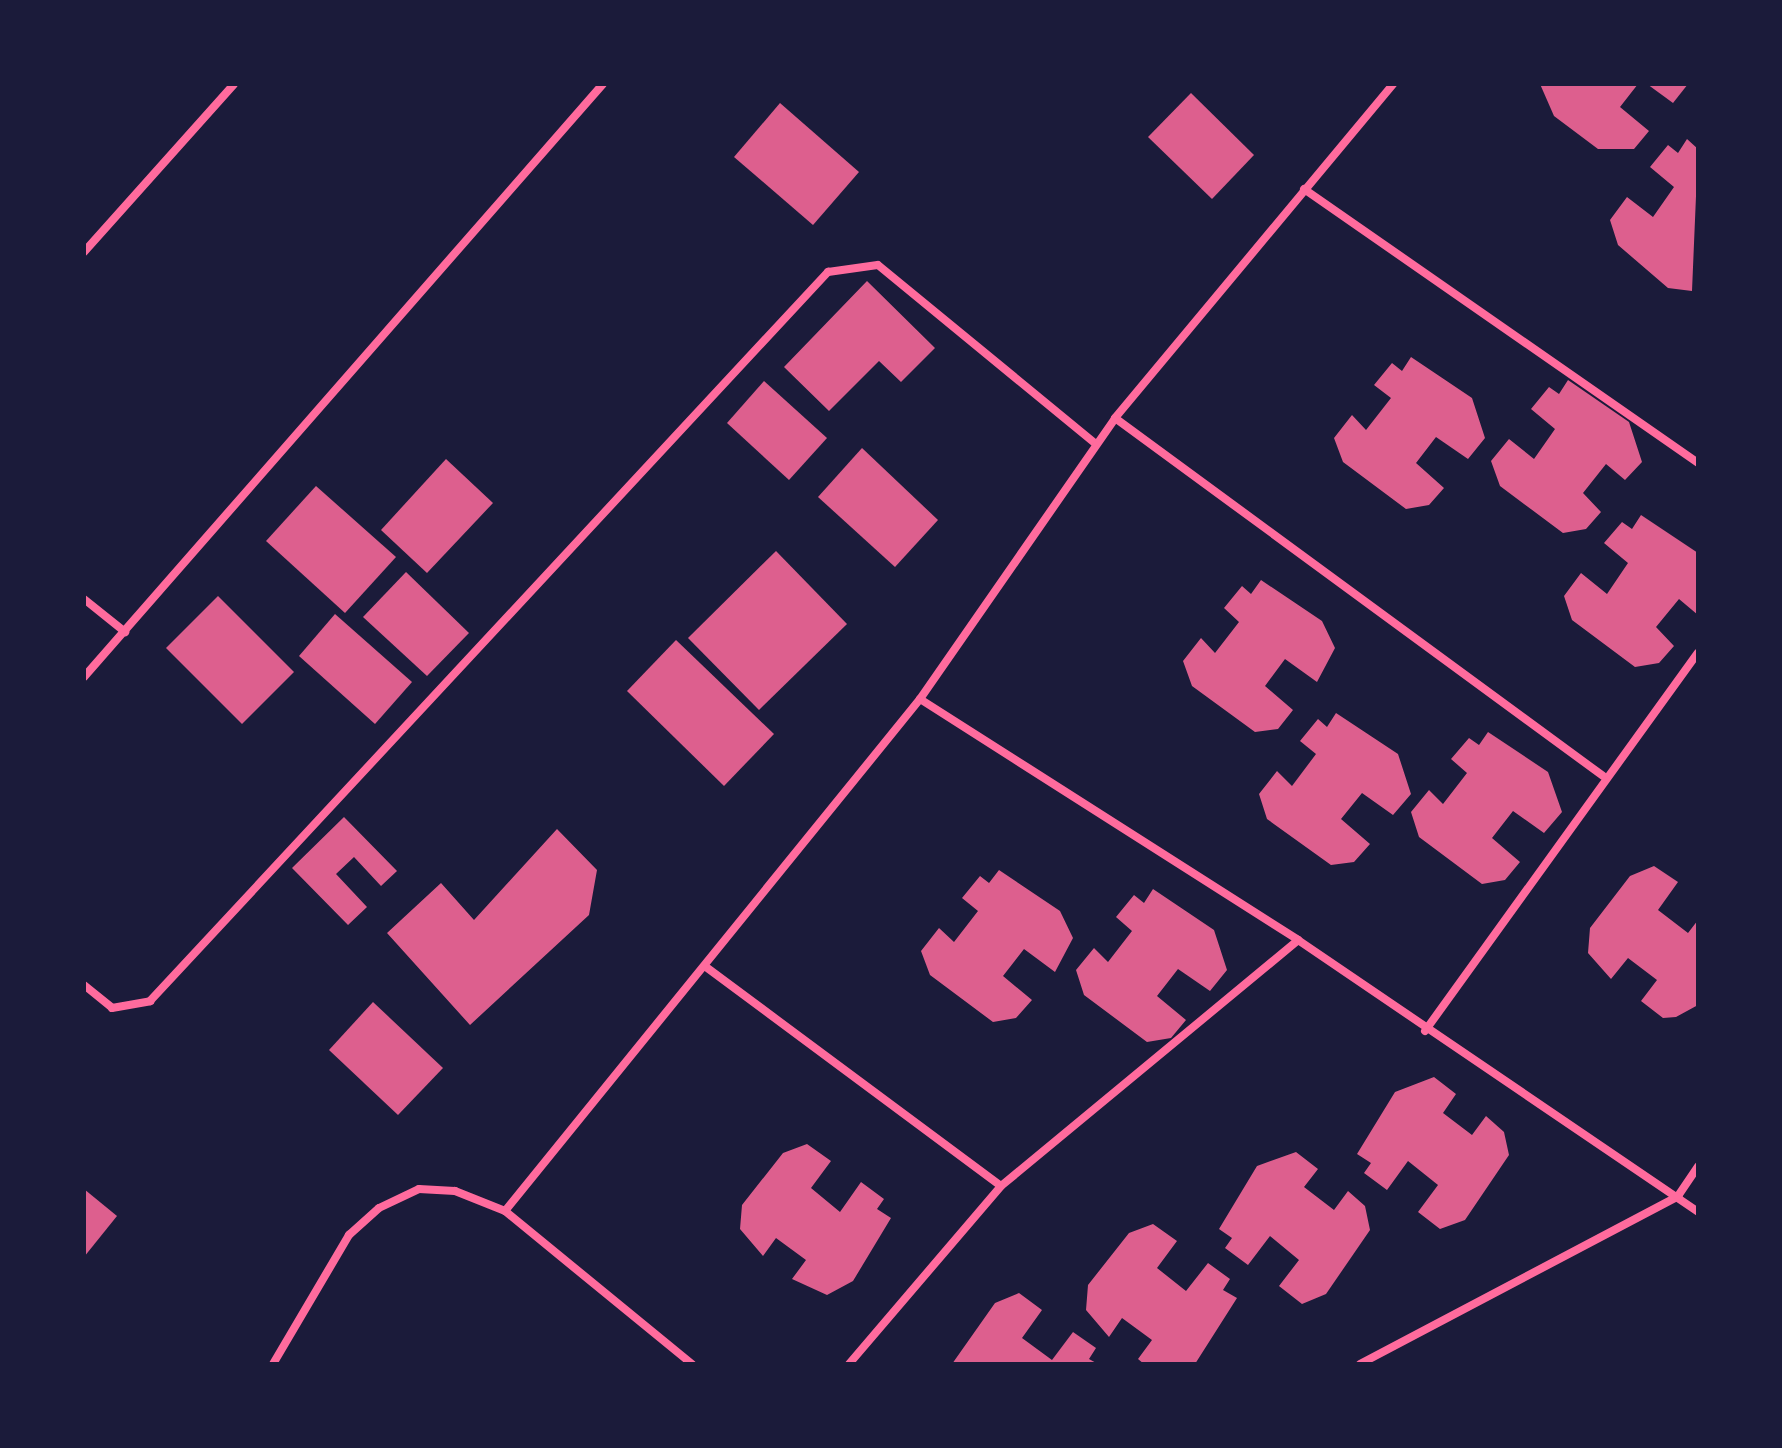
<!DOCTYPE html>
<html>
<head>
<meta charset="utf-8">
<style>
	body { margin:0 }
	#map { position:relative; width:1782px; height:1448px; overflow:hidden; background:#1b1b3a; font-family:"Noto Sans",sans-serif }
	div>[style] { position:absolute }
	.building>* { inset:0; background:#dd5f8e }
	.minor>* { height:8px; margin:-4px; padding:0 4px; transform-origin:4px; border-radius:4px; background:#ff6b9d }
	span { translate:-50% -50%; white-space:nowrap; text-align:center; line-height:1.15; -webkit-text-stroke:6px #1b1b3a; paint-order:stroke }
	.frame { position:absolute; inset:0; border:86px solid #1b1b3a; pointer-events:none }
</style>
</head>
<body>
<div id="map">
	<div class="building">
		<i style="clip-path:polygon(1540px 84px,1638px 84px,1620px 107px,1649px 131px,1634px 149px,1598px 149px,1554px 116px)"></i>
		<i style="clip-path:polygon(1647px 84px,1688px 84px,1673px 103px)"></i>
		<i style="clip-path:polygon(1191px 93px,1254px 155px,1212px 199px,1148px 137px)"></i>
		<i style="clip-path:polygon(780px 103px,859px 172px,813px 225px,734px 157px)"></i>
		<i style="clip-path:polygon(1687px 139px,1698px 149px,1692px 291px,1668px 288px,1618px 245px,1610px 220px,1627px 197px,1653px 217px,1674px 187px,1650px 167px,1668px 145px,1678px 153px)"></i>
		<i style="clip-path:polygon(867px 281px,935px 348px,901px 382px,879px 361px,829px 411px,784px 367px)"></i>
		<i style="clip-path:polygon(1411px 357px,1472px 398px,1485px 438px,1468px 459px,1436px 437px,1416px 463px,1444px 488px,1429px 505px,1406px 509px,1343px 462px,1334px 438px,1352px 415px,1366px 430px,1391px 398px,1374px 385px,1392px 363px,1402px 371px)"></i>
		<i style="clip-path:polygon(1568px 380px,1629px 422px,1642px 462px,1625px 480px,1606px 464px,1583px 493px,1601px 512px,1586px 529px,1563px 533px,1500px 486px,1491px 461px,1509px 439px,1534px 459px,1555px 429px,1531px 409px,1549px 387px,1559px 394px)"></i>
		<i style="clip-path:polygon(764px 381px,827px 438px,789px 480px,727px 423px)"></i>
		<i style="clip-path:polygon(862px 448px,938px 520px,895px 567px,818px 497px)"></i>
		<i style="clip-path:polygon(446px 459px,493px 503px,427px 573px,381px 530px)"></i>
		<i style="clip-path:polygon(316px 486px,396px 557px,345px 613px,266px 541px)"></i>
		<i style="clip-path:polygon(1641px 515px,1698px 553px,1698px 615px,1679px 599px,1656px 627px,1674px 646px,1659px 663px,1635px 667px,1572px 620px,1564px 596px,1581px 573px,1607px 594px,1628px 563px,1604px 543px,1622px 522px,1632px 529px)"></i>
		<i style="clip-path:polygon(776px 551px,847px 624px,759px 710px,688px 638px)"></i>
		<i style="clip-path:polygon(406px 572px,469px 633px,427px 676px,363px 617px)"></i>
		<i style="clip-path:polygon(1261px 580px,1322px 621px,1335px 648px,1317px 682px,1285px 659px,1265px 686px,1293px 710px,1278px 729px,1255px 732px,1192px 686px,1183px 661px,1201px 638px,1215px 653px,1239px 622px,1224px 608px,1242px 586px,1251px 594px)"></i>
		<i style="clip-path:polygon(218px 596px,294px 672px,242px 724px,166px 648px)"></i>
		<i style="clip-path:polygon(335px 614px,412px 682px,375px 724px,299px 656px)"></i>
		<i style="clip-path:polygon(676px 640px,774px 734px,724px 786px,627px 691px)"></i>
		<i style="clip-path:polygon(1336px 713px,1398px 754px,1411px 794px,1393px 815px,1362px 793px,1341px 819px,1370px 844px,1354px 862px,1331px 865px,1267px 819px,1259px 794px,1277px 771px,1292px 786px,1316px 754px,1300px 741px,1318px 719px,1327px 727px)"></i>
		<i style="clip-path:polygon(1488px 732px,1548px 772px,1562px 812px,1544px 833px,1513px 811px,1492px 838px,1520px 862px,1505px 880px,1482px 884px,1419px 837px,1411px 812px,1429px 790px,1443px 804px,1467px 773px,1451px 759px,1469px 738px,1479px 745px)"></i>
		<i style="clip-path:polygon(344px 817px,397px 871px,381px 886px,354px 857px,336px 874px,367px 907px,348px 925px,292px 868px)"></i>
		<i style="clip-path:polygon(557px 829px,597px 870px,589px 915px,470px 1025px,387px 933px,441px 883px,474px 920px)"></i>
		<i style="clip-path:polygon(1654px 866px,1678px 882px,1658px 910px,1688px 933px,1698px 920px,1698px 1005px,1676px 1017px,1663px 1018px,1641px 1001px,1657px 980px,1628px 958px,1611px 979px,1588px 953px,1590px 928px,1630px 876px)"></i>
		<i style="clip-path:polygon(999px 870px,1060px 911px,1073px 938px,1055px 972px,1024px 949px,1003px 976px,1032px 1000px,1016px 1018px,993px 1022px,930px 975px,921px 951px,939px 928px,954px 942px,978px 911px,962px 898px,980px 876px,989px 883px)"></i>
		<i style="clip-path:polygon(1153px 889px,1214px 930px,1227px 970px,1210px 991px,1178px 969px,1157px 996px,1186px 1020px,1171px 1038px,1147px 1042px,1084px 995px,1076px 970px,1094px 948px,1108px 962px,1132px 931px,1116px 917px,1134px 895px,1144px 903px)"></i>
		<i style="clip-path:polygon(373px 1002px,443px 1068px,398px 1115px,329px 1050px)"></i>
		<i style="clip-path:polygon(1434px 1077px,1456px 1094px,1443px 1113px,1472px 1135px,1486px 1116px,1504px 1132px,1509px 1155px,1465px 1220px,1440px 1229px,1418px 1212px,1438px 1185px,1408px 1161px,1387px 1190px,1364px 1173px,1371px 1163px,1357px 1154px,1395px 1092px)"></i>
		<i style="clip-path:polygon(807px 1144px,831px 1161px,811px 1188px,840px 1212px,861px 1182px,884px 1199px,877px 1209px,891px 1218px,853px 1281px,827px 1295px,792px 1279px,806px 1260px,776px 1238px,763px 1256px,740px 1229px,742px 1205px,783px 1153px)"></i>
		<i style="clip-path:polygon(1296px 1152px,1318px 1169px,1304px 1187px,1334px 1210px,1348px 1191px,1365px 1206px,1370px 1230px,1326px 1294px,1302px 1304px,1279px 1286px,1299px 1260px,1270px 1236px,1248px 1265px,1225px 1248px,1232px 1238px,1219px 1229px,1257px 1166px)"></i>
		<i style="clip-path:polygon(84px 1189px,117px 1216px,84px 1257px)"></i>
		<i style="clip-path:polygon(1153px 1224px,1177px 1241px,1157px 1268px,1186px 1291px,1208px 1263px,1230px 1279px,1223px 1290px,1237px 1298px,1195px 1364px,1144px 1364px,1138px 1359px,1152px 1340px,1122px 1318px,1109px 1337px,1086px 1310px,1088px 1285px,1129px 1233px)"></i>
		<i style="clip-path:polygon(1019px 1293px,1042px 1310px,1022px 1338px,1052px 1360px,1073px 1332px,1096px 1348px,1089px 1359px,1098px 1364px,952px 1364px,995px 1303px)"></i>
	</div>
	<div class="minor">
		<i style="left:1304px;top:189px;width:480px;rotate:34.8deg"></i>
		<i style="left:84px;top:252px;width:225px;rotate:-48.2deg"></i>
		<i style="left:1115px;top:418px;width:605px;rotate:36.26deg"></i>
		<i style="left:84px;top:599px;width:53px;rotate:38.8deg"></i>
		<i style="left:84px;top:677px;width:788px;rotate:-48.81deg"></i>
		<i style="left:920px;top:699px;width:448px;rotate:32.5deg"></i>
		<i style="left:1298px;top:940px;width:484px;rotate:34.2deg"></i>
		<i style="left:706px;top:967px;width:367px;rotate:36.6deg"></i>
		<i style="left:84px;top:985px;width:36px;rotate:39deg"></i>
		<i style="left:112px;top:1008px;width:39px;rotate:-10deg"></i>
		<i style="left:150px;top:1001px;width:996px;rotate:-47.08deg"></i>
		<i style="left:828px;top:272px;width:50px;rotate:-8deg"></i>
		<i style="left:878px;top:265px;width:282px;rotate:39.4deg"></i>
		<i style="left:1425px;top:1031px;width:466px;rotate:-54.2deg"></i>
		<i style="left:505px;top:1211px;width:659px;rotate:-50.97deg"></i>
		<i style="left:920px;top:699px;width:342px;rotate:-55.2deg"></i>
		<i style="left:1115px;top:418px;width:435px;rotate:-50.2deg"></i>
		<i style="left:273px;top:1364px;width:150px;rotate:-59.5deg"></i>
		<i style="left:349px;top:1235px;width:40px;rotate:-42deg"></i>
		<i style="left:379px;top:1208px;width:44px;rotate:-25.4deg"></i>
		<i style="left:419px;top:1189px;width:36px;rotate:3deg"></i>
		<i style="left:455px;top:1191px;width:54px;rotate:21.8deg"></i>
		<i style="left:505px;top:1211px;width:242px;rotate:39.3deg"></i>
		<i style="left:849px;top:1364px;width:234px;rotate:-49.5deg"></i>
		<i style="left:1001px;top:1186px;width:386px;rotate:-39.6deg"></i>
		<i style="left:1360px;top:1364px;width:360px;rotate:-27.8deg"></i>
		<i style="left:1678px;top:1196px;width:36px;rotate:-56deg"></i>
	</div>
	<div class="frame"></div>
</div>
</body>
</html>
